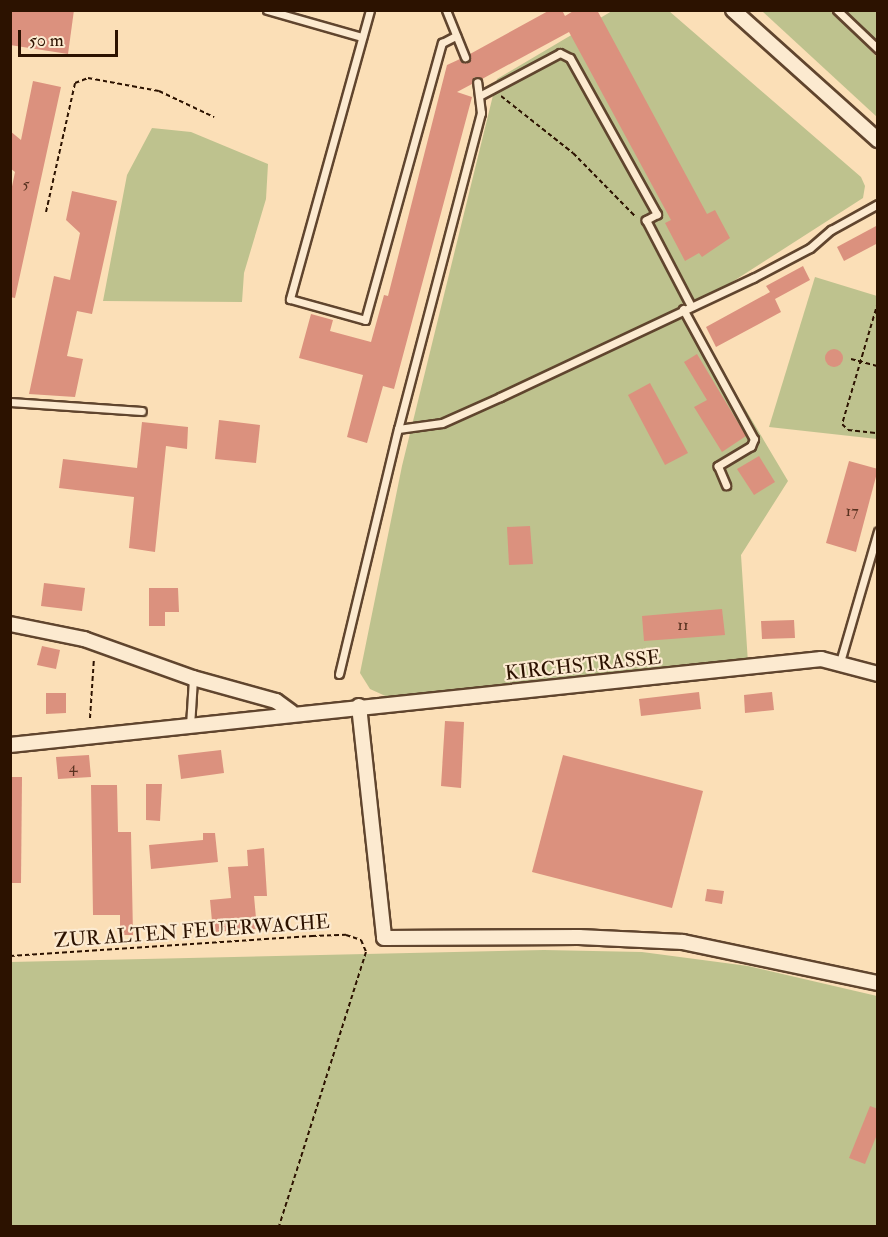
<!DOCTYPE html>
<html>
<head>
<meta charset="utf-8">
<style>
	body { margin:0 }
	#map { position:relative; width:888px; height:1237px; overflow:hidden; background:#fbdfb7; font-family:"IM FELL Double Pica",serif }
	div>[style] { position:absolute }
	.green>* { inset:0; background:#bec28e }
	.building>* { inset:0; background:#db917e }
	.round { border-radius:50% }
	.path>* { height:2px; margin-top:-1px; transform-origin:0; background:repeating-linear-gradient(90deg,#2c1200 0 4.5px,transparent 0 7.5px) }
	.roads { filter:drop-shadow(2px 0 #60452e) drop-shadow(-2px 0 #60452e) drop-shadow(0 2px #60452e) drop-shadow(0 -2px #60452e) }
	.service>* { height:7px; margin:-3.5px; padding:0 3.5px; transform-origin:3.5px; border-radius:3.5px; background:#fcead0 }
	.minor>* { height:14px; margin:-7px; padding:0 7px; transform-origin:7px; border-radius:7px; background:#fcead0 }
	span { translate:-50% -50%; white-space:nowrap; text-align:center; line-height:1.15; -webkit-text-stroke:4.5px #fcead0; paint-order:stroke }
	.number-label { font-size:16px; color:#583220 }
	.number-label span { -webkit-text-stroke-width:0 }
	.street-label { font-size:20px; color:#2c1200 }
	.frame { position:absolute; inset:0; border:12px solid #2c1200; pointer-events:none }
	.scale { position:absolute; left:18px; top:30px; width:100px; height:27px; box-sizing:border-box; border:3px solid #2c1200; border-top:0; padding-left:8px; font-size:18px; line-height:21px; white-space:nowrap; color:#2c1200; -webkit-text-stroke:4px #fcead0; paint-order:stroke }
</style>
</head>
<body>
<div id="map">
	<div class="green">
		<i style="clip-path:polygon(612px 11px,669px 11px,861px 177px,865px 186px,863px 198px,687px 311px,788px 481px,741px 555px,748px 663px,392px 699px,370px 689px,360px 673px,402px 466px,497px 79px)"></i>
		<i style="clip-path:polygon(762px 11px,830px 11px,877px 57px,877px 117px)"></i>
		<i style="clip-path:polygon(845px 11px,877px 11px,877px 41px)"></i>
		<i style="clip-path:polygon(152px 128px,191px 132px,268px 164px,266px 199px,244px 273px,242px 302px,103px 301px,127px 175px)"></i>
		<i style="clip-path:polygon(815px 277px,877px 296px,877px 439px,769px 427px)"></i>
		<i style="clip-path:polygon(544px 950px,642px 952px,748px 966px,877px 996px,877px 1226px,11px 1226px,10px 962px)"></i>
	</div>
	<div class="building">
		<i style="clip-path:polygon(10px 10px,74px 10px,68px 54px,10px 45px)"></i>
		<i style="clip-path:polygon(550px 10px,562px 10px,565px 16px,575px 10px,597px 10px,707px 214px,715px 210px,730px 238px,702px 257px,699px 253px,685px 261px,665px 223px,671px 220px,569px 32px,482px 79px,474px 77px,472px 84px,457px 92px,472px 97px,394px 389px,383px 386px,367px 443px,347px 437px,363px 375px,299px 358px,311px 314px,333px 320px,330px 331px,371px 342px,384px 295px,388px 296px,447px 65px,460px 59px,468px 62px,470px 54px)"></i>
		<i style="clip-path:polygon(33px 81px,61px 87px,15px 298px,10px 297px,10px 196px,15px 172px,10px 168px,10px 131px,21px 140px)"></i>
		<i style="clip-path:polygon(72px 191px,117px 201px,92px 314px,77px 311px,67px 356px,83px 359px,75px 397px,29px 394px,54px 276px,70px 280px,80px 233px,66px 220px)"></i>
		<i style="clip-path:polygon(878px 225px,878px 243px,844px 261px,837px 247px)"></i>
		<i style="clip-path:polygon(803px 266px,810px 280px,775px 299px,781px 312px,716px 347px,706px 327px,770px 292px,766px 286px)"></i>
		<i class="round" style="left:825px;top:349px;width:18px;height:18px"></i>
		<i style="clip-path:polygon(697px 354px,746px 436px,722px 452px,694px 407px,707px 400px,684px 362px)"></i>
		<i style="clip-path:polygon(650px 383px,688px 453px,665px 465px,628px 395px)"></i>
		<i style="clip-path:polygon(219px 420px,260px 425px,256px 463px,215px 459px)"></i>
		<i style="clip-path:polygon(142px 422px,188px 427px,187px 449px,166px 446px,155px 552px,129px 548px,134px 497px,59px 488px,63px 459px,137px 468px)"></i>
		<i style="clip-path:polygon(759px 456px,775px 482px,754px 495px,737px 469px)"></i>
		<i style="clip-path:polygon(849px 461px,878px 469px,856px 552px,826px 543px)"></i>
		<i style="clip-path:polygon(530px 526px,533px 564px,509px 565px,507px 527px)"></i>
		<i style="clip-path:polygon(44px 583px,85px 588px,82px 611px,41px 606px)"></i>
		<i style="clip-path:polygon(149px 588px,178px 588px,179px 612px,165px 612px,165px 626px,149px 626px)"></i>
		<i style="clip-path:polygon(722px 609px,725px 635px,644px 641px,642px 616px)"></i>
		<i style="clip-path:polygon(794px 620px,795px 638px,762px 639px,761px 621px)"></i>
		<i style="clip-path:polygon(42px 646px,60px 650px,56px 669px,37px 665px)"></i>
		<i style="clip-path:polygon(699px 692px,701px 709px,641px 716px,639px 699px)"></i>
		<i style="clip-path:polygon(772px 692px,774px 710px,745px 713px,744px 695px)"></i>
		<i style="clip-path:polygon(46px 693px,66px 693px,66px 713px,46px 714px)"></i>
		<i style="clip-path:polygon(445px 721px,464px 722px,461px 788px,441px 786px)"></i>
		<i style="clip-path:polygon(221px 750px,224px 773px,181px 779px,178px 755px)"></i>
		<i style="clip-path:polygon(89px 755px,91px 777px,58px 779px,56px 757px)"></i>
		<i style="clip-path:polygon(563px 755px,703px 791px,672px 908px,532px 872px)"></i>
		<i style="clip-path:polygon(10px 777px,22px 777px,21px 883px,10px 883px)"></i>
		<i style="clip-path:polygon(146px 784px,162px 784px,160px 821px,146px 820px)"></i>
		<i style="clip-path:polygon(91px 785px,117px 785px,118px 832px,131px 832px,133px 935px,120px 935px,120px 915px,93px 915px)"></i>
		<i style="clip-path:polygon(203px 833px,215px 833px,218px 862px,151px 869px,149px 845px,203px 840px)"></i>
		<i style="clip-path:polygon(264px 848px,267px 896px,254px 896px,257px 929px,213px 932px,210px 900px,231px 898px,228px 867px,248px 866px,247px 850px)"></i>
		<i style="clip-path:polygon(707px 889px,724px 891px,722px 904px,705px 901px)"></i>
		<i style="clip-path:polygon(870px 1106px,878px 1109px,878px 1132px,865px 1164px,849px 1158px)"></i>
	</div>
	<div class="path">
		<i style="left:501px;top:96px;width:92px;rotate:38.4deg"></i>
		<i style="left:573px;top:153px;width:90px;rotate:45.5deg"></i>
		<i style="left:46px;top:212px;width:132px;rotate:-77.3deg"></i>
		<i style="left:75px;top:83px;width:14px;rotate:-21deg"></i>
		<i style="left:88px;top:78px;width:72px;rotate:10.4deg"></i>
		<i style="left:159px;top:91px;width:61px;rotate:25.3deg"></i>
		<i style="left:878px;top:302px;width:127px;rotate:106.4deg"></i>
		<i style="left:842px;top:424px;width:8px;rotate:45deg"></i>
		<i style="left:848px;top:430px;width:30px;rotate:6deg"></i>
		<i style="left:851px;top:359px;width:28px;rotate:15deg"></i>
		<i style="left:90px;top:718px;width:60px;rotate:-86.2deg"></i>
		<i style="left:10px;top:956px;width:303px;rotate:-3.8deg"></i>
		<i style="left:312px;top:936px;width:34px;rotate:-2deg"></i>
		<i style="left:346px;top:935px;width:16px;rotate:18deg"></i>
		<i style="left:361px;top:940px;width:13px;rotate:67deg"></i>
		<i style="left:366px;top:952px;width:287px;rotate:107.6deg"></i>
	</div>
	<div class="roads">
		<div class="service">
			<i style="left:267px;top:10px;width:99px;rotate:15.9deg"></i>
			<i style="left:370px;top:10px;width:300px;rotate:105.5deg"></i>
			<i style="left:290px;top:299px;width:78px;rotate:15.6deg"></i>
			<i style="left:365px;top:320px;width:288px;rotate:-74.5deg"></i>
			<i style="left:442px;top:43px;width:16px;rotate:-27deg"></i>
			<i style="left:446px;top:10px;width:51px;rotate:68deg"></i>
			<i style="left:837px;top:10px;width:57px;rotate:43.6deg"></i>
			<i style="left:481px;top:95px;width:89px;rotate:-28deg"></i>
			<i style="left:560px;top:53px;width:11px;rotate:27deg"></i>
			<i style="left:570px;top:58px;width:179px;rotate:60.9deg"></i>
			<i style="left:657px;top:214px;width:13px;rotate:151deg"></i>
			<i style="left:646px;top:220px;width:97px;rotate:62.4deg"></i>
			<i style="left:683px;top:309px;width:148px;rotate:61.4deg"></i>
			<i style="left:754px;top:439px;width:8px;rotate:113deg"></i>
			<i style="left:751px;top:446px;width:39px;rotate:149deg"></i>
			<i style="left:718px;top:466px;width:21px;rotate:67deg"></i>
			<i style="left:10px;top:402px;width:132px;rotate:3.9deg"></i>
			<i style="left:398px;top:429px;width:44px;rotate:-7.8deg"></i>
			<i style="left:442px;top:423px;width:64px;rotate:-24.1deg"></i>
			<i style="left:500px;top:397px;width:280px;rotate:-25.2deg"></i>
			<i style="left:753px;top:278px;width:64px;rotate:-27.8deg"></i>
			<i style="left:810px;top:248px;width:28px;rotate:-41deg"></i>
			<i style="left:831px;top:230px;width:54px;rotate:-29deg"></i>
			<i style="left:840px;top:662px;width:136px;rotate:-73.8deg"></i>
			<i style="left:339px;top:674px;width:252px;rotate:-76.5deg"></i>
			<i style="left:398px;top:429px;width:327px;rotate:-75.3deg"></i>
			<i style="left:481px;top:113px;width:31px;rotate:-97deg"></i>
			<i style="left:190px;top:726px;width:48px;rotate:-86.4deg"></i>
		</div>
		<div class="minor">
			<i style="left:733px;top:10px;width:195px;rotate:41.9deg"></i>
			<i style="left:10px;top:624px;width:76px;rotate:11.5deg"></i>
			<i style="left:84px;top:639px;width:116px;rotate:19.7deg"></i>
			<i style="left:193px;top:678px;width:86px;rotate:15.5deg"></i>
			<i style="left:276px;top:701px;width:19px;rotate:36deg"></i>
			<i style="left:359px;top:706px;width:233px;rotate:83.8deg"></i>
			<i style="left:384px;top:938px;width:195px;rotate:-0.3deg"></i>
			<i style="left:579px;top:937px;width:104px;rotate:2.8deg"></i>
			<i style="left:683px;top:942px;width:199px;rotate:11.9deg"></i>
			<i style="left:10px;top:745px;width:816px;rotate:-6.05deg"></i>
			<i style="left:821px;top:659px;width:59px;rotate:14.7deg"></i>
		</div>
	</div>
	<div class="number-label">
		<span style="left:26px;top:184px">5</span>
		<span style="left:852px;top:511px">17</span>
		<span style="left:683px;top:625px">11</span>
		<span style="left:73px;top:767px">4</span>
	</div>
	<div class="street-label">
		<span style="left:583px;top:665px;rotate:-6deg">KIRCHSTRASSE</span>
		<span style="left:192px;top:931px;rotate:-4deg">ZUR ALTEN FEUERWACHE</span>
	</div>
	<div class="frame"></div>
	<div class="scale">50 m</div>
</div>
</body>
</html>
